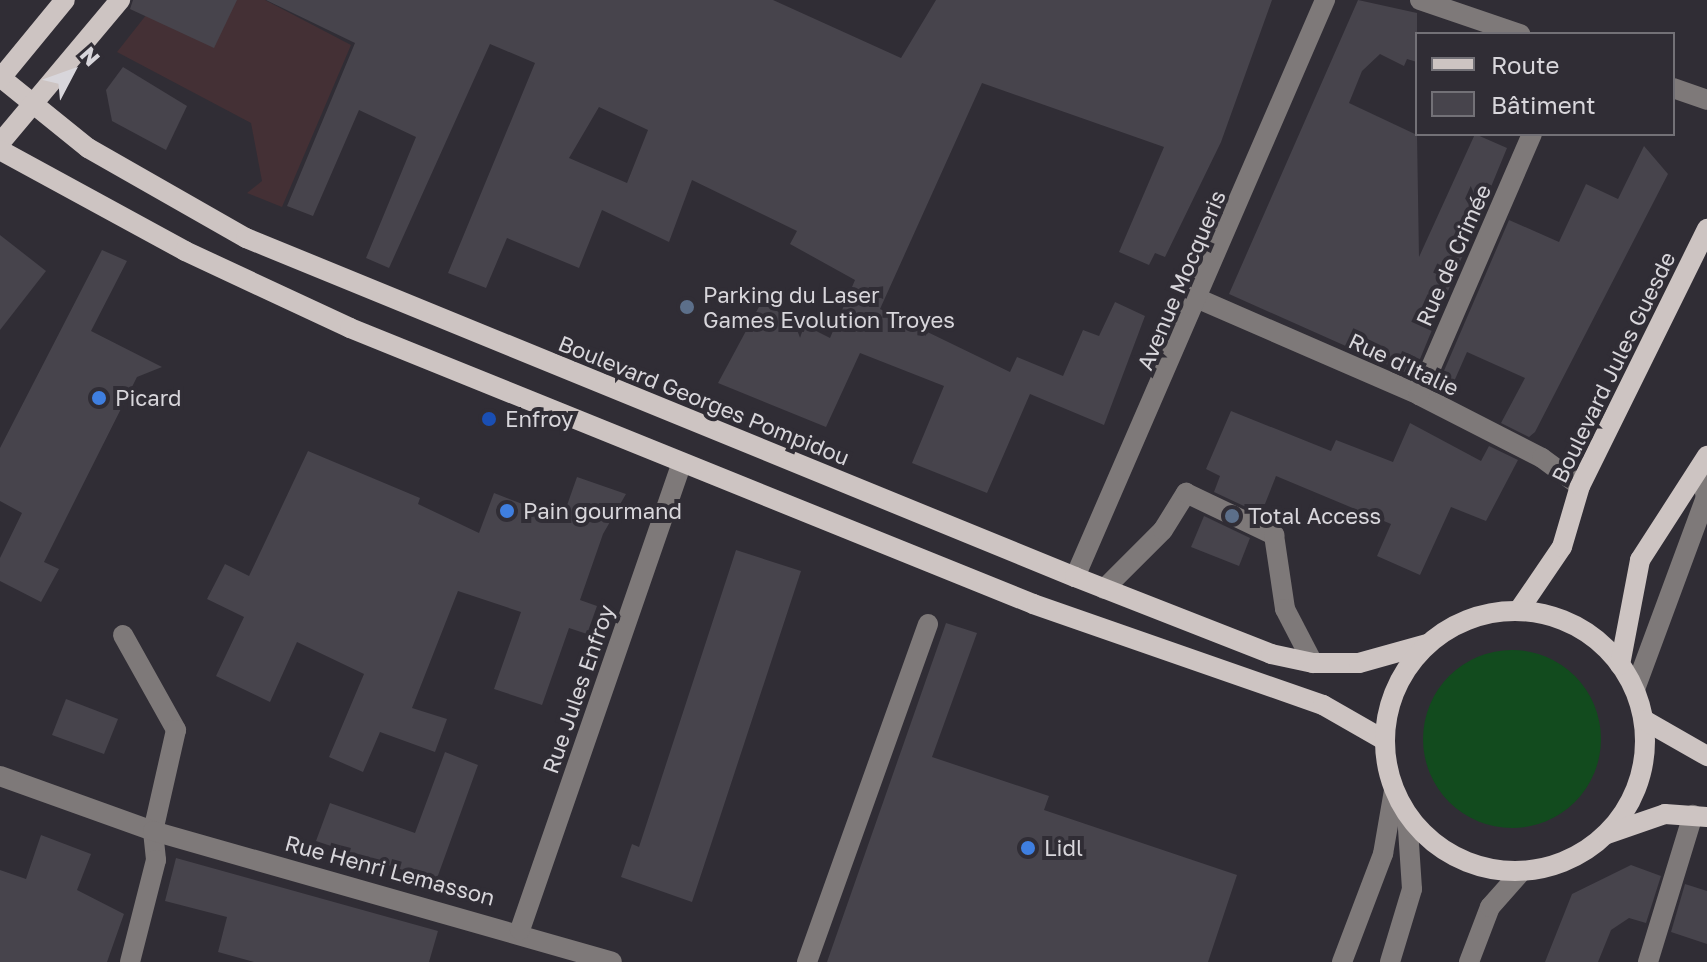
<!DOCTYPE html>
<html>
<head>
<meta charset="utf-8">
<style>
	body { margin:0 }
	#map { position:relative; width:1707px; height:962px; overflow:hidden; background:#302d35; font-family:"Golos Text",sans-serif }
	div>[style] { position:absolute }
	.education>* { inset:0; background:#443035 }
	.green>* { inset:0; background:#124b1e }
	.round { border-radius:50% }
	.building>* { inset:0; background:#47444c }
	.minor>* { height:20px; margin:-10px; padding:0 10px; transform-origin:10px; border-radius:10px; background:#7e7979 }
	.major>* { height:20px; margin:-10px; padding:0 10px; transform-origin:10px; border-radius:10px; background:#cdc4c2 }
	.major>.ring { margin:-10px; padding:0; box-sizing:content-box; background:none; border:20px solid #cdc4c2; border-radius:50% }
	.dots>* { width:22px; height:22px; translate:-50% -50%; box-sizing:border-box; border:4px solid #302d35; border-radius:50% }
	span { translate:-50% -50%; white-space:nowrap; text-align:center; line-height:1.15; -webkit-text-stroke:8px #302d35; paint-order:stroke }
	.street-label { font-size:22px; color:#d8d6db }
	.poi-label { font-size:22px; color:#d8d6db }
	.left { translate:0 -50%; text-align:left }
	.legend { position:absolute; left:1415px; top:32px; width:260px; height:104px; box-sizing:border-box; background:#302d35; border:2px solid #737177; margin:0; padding:10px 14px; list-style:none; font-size:24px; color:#d8d6db }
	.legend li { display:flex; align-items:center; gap:16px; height:40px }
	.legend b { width:40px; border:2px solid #737177 }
	.north { position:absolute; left:32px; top:32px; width:80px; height:80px; -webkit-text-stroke:6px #302d35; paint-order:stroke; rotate:49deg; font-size:22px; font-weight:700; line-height:32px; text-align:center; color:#d8d6db }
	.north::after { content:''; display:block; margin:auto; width:28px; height:36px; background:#d8d6db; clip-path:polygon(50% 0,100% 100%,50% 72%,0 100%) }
</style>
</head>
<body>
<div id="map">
	<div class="education">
		<i style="clip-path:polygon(158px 0,265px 0,351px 45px,282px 207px,247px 193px,262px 181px,251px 123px,117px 52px)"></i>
	</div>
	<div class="green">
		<i class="round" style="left:1423px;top:650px;width:178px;height:178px"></i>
	</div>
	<div class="building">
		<i style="clip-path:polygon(133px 0,237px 0,214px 48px,130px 9px)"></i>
		<i style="clip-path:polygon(evenodd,266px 0,773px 0,901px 58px,936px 0,1272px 0,1221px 142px,1165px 257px,1155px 253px,1149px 265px,1119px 252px,1164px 147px,982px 83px,880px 309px,1010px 372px,1017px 357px,1063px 376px,1083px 330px,1099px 336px,1115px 302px,1145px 316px,1104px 425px,1030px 394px,987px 493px,912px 463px,944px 386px,860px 353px,826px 427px,718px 383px,761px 303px,830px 338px,855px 280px,790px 244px,797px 231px,692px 180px,669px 242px,602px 210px,579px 268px,507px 238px,486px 288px,448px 273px,535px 63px,490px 44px,389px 268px,366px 258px,416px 137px,359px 110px,313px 216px,287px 206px,355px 43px,266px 0,599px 107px,648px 130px,627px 183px,569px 158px,599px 107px)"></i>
		<i style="clip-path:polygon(1358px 0,1417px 13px,1417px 62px,1407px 59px,1404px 66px,1380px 54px,1362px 71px,1349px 103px,1417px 135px,1419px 257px,1475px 134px,1507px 148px,1413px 376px,1229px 294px)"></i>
		<i style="clip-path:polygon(123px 67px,187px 106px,166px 150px,112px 121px,106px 90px)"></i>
		<i style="clip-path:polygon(1644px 146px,1668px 174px,1535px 432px,1529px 437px,1501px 423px,1525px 378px,1467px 352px,1449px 393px,1437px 387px,1509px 220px,1559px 242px,1586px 184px,1618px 199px)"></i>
		<i style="clip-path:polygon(0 235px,46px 271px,0 330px)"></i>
		<i style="clip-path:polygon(102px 250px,127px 261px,91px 331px,162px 367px,137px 377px,44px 562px,59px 569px,41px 602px,0 581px,0 558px,22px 513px,0 501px,0 448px)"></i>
		<i style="clip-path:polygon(1231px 411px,1331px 451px,1336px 440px,1393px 462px,1410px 423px,1481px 461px,1489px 446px,1518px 460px,1486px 521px,1451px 507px,1420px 575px,1377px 556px,1391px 524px,1276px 476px,1261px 514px,1214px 492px,1220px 476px,1206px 469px)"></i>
		<i style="clip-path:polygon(308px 451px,420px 498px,418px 504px,479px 533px,494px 493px,546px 513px,549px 506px,565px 511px,577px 477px,626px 494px,603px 534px,580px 600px,597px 606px,587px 634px,569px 628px,542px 705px,494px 689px,521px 612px,458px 591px,412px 708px,447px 719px,435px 752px,380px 732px,363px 772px,329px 757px,364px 674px,297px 642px,270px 702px,216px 676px,244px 617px,207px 599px,225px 564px,249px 576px)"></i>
		<i style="clip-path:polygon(1204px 516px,1250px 538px,1239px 566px,1191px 547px)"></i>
		<i style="clip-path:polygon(736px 550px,801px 571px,692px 902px,621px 877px,632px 844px,639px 847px)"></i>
		<i style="clip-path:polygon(946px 623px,977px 633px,932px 757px,1049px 796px,1044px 810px,1237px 875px,1208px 962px,827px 962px)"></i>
		<i style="clip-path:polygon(66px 699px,118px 719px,104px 754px,52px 735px)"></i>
		<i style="clip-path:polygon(445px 752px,478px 765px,436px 881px,316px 841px,330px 803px,415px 833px)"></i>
		<i style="clip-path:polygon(41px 835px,91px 854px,77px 890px,124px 914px,107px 962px,0 962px,0 870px,26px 879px)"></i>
		<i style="clip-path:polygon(176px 858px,438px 931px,429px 962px,254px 962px,218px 952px,227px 917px,165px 901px)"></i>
		<i style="clip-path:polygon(1631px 865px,1661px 876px,1646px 923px,1629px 918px,1611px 930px,1598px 962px,1545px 962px,1572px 894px)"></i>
		<i style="clip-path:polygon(1685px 884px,1707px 891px,1707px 944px,1671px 932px)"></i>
	</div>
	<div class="minor">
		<i style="left:1420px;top:0;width:106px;rotate:18.8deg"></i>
		<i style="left:1673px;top:88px;width:36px;rotate:19deg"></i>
		<i style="left:1201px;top:300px;width:238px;rotate:23.5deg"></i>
		<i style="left:1419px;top:395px;width:138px;rotate:27.1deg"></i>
		<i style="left:1542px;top:458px;width:47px;rotate:36.4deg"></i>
		<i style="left:1419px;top:395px;width:284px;rotate:-66.6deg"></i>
		<i style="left:1075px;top:577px;width:629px;rotate:-66.57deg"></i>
		<i style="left:1104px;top:589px;width:83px;rotate:-45deg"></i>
		<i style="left:1163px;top:530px;width:44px;rotate:-58.1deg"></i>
		<i style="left:1186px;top:493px;width:98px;rotate:25.5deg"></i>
		<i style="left:1274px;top:535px;width:75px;rotate:81.5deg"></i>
		<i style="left:1285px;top:609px;width:61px;rotate:62.6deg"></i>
		<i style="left:123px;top:635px;width:109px;rotate:60.8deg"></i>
		<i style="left:176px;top:730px;width:104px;rotate:102.8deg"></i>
		<i style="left:153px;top:831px;width:29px;rotate:84deg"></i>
		<i style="left:156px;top:860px;width:105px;rotate:104.3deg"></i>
		<i style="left:1635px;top:689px;width:205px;rotate:-69.7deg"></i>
		<i style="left:1706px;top:497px;width:27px;rotate:-103deg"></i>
		<i style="left:0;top:776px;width:163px;rotate:19.8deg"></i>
		<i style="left:153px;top:831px;width:477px;rotate:15.9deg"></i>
		<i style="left:520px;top:930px;width:494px;rotate:-70.9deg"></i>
		<i style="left:807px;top:962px;width:359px;rotate:-70.3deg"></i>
		<i style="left:1342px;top:962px;width:116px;rotate:-69.2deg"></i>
		<i style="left:1383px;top:854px;width:65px;rotate:-80.2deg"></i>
		<i style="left:1390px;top:962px;width:76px;rotate:-73.2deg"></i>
		<i style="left:1412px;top:889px;width:75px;rotate:-93.8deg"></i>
		<i style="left:1469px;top:962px;width:59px;rotate:-69.1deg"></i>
		<i style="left:1490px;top:907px;width:47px;rotate:-48.5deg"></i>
		<i style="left:1648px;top:962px;width:154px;rotate:-73deg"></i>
	</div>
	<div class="major">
		<i style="left:0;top:77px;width:113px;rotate:38.9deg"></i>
		<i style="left:88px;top:148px;width:182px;rotate:29.7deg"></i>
		<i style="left:246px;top:238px;width:896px;rotate:22.24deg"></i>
		<i style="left:1075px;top:577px;width:211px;rotate:21.4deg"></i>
		<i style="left:1271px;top:654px;width:43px;rotate:12.1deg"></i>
		<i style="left:1313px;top:663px;width:46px"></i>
		<i style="left:1359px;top:663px;width:71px;rotate:-15.6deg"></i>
		<i style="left:0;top:79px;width:102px;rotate:-50.6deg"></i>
		<i style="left:0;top:143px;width:187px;rotate:-50deg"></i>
		<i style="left:0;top:150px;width:211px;rotate:28.6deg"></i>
		<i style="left:185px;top:251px;width:182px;rotate:25deg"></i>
		<i style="left:350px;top:328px;width:737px;rotate:22deg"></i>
		<i style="left:1033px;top:604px;width:307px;rotate:19.2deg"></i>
		<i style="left:1323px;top:705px;width:70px;rotate:29.8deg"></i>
		<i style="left:1519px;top:610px;width:76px;rotate:-55.7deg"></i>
		<i style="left:1562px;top:547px;width:64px;rotate:-73.6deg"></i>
		<i style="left:1580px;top:486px;width:287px;rotate:-63.7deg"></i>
		<i class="ring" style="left:1385px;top:611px;width:240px;height:240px"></i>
		<i style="left:1620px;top:665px;width:107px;rotate:-79.2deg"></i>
		<i style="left:1640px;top:560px;width:124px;rotate:-57.2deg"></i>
		<i style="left:1644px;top:720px;width:73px;rotate:29.7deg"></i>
		<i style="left:1607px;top:834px;width:61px;rotate:-19deg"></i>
		<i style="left:1665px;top:814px;width:42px;rotate:4.1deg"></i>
	</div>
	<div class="dots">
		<i style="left:687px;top:307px;background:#5c6f8a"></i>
		<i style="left:99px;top:398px;background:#3f7fe0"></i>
		<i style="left:489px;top:419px;background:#1a4fb4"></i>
		<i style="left:507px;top:511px;background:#3f7fe0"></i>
		<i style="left:1232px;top:516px;background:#5c6f8a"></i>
		<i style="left:1028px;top:848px;background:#3f7fe0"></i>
	</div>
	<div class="street-label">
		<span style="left:1453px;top:255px;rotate:-66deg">Rue de Crimée</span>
		<span style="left:1181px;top:280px;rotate:-67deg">Avenue Mocqueris</span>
		<span style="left:1404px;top:364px;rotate:25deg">Rue d'Italie</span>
		<span style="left:1613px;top:367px;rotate:-64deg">Boulevard Jules Guesde</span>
		<span style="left:704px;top:400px;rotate:22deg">Boulevard Georges Pompidou</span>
		<span style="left:578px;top:689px;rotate:-71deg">Rue Jules Enfroy</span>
		<span style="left:390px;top:870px;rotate:15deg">Rue Henri Lemasson</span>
	</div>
	<div class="poi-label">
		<span class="left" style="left:703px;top:307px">Parking du Laser<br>Games Evolution Troyes</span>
		<span class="left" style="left:115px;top:398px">Picard</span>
		<span class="left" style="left:505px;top:419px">Enfroy</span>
		<span class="left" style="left:523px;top:511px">Pain gourmand</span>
		<span class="left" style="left:1248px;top:516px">Total Access</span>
		<span class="left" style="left:1044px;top:848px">Lidl</span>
	</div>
	<ul class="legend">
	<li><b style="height:10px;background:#cdc4c2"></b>Route</li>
	<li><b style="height:22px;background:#47444c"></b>Bâtiment</li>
	</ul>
	<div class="north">N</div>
</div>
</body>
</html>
